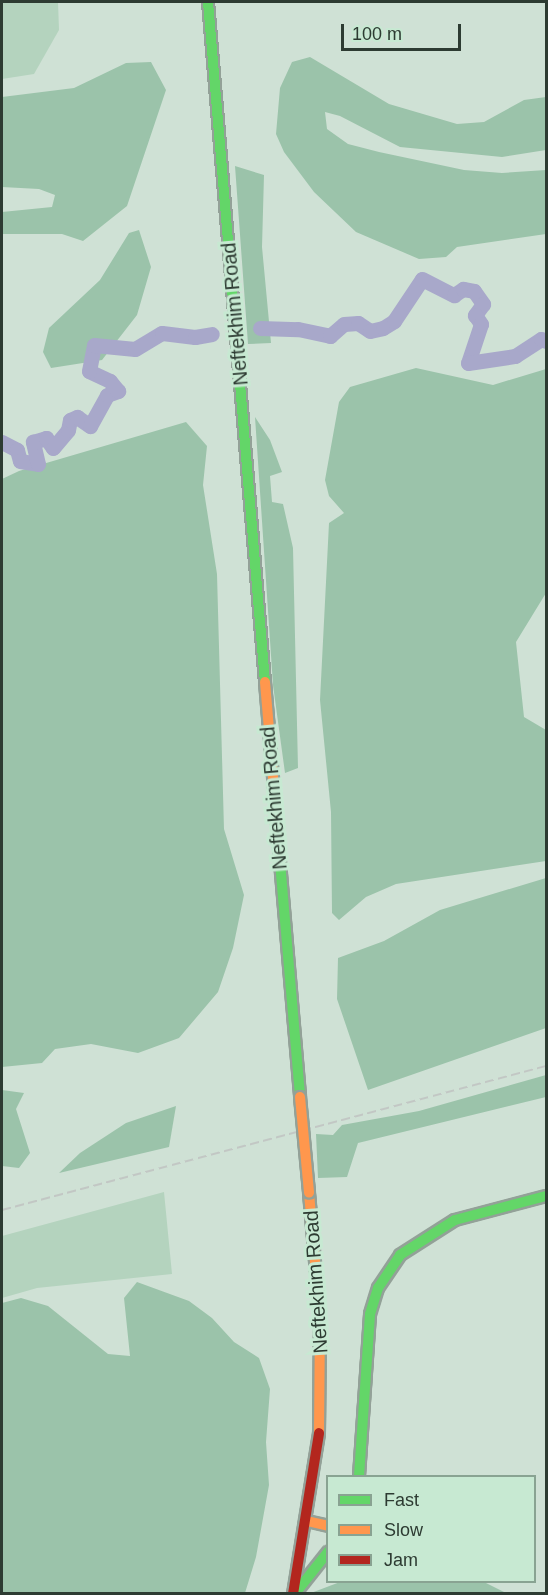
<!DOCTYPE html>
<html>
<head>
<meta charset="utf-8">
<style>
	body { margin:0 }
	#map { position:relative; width:548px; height:1595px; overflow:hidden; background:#cfe1d5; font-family:Helvetica,sans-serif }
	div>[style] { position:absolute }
	.green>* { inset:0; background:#b4d3be }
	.forest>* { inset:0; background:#9bc3aa }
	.river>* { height:15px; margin:-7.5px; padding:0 7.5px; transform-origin:7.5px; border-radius:7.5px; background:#a8a8ca }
	.roads { filter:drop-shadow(2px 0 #93a198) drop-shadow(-2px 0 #93a198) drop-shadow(0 2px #93a198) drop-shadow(0 -2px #93a198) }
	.fast>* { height:10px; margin:-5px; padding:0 5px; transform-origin:5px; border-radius:5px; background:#63d668 }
	.slow>* { height:10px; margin:-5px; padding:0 5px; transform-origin:5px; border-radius:5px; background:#ff974d }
	.jam>* { height:10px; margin:-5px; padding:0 5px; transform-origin:5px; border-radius:5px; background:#b3261e }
	.rail>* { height:2px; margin-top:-1px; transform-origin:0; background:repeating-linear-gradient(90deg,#c2c7c4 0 9px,transparent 0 13.5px) }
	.bridges { filter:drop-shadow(2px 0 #93a198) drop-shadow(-2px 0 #93a198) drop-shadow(0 2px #93a198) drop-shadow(0 -2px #93a198) }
	.slow-bridge>* { height:10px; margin:-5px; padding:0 5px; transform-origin:5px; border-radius:5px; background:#ff974d }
	span { translate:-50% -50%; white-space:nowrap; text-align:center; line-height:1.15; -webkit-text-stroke:6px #c7e9d2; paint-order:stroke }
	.street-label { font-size:20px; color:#2d3b32 }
	.frame { position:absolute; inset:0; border:3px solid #2d3b32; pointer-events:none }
	.legend { position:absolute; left:326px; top:1475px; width:210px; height:108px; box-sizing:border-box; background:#c7e9d2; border:2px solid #89a392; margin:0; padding:8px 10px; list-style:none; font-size:18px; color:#2d3b32 }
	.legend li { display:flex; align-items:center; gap:12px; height:30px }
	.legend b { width:30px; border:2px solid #89a392 }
	.scale { position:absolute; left:341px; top:24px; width:120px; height:27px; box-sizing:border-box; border:3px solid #2d3b32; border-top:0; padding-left:8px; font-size:18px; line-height:21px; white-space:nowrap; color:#2d3b32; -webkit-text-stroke:4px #c7e9d2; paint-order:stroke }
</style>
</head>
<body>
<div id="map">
	<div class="green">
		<i style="clip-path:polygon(2px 2px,58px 2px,59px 30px,34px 74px,2px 79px)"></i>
		<i style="clip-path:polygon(164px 1192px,172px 1274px,37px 1288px,2px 1298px,2px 1236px)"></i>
	</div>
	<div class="forest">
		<i style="clip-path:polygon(310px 57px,389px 104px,457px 124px,484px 122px,524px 100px,546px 97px,546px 150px,502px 157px,400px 147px,340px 116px,325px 112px,327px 129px,348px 144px,379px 152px,464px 170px,502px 173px,546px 170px,546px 234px,457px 247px,446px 257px,419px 259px,356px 232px,314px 192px,284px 152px,276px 134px,280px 88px,292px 62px)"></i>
		<i style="clip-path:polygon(151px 62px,166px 90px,127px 206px,83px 241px,62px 234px,2px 234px,2px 212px,52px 207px,55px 195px,39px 189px,2px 187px,2px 97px,74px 88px,126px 63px)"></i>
		<i style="clip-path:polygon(235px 166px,264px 175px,262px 247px,271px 343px,248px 344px)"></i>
		<i style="clip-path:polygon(139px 230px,151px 267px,137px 315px,102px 360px,51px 368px,43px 352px,49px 328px,100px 280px,129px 233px)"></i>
		<i style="clip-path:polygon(416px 368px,493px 385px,546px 369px,546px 593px,516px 642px,524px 717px,546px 730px,546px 861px,396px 884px,366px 897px,339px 920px,332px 913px,331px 812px,320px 700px,329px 523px,344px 513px,329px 496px,325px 480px,339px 402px,350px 387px)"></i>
		<i style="clip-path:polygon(255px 417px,270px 440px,282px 472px,270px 476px,272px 502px,283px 504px,293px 548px,298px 768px,285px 773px,273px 685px)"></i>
		<i style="clip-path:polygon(186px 422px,207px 446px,203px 485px,217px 574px,224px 829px,244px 895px,233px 948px,218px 992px,179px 1038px,138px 1053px,91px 1044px,55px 1049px,42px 1063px,2px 1067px,2px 479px,19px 471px)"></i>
		<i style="clip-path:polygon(546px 878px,546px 1028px,368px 1090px,337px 999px,338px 958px,384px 941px,440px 910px)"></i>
		<i style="clip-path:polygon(546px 1075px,546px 1097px,358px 1143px,347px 1177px,318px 1178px,316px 1134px,333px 1135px,342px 1125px,419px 1111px)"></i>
		<i style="clip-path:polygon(2px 1090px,24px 1093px,16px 1109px,30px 1153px,19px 1168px,2px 1166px)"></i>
		<i style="clip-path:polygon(176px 1106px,169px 1147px,59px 1173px,80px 1153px,126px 1123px)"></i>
		<i style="clip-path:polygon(137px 1282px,189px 1301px,212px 1318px,234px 1342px,259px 1358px,270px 1389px,266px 1442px,269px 1485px,256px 1557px,245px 1593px,2px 1593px,2px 1303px,21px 1298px,48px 1306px,108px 1354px,130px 1356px,124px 1298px)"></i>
		<i style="clip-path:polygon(340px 1582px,484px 1582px,506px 1593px,311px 1593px)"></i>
	</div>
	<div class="river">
		<i style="left:260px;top:328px;width:38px;rotate:2deg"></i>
		<i style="left:298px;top:329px;width:33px;rotate:12deg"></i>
		<i style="left:330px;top:336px;width:18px;rotate:-41deg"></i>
		<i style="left:344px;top:324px;width:14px;rotate:-4deg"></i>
		<i style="left:358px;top:323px;width:14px;rotate:34deg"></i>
		<i style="left:370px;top:331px;width:13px;rotate:-13deg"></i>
		<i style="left:383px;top:328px;width:13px;rotate:-32deg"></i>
		<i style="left:394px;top:321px;width:50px;rotate:-56.3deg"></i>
		<i style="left:422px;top:279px;width:36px;rotate:27deg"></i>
		<i style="left:454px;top:295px;width:11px;rotate:-34deg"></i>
		<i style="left:463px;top:289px;width:11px;rotate:10deg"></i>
		<i style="left:474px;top:291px;width:16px;rotate:55deg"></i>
		<i style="left:483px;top:304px;width:14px;rotate:126deg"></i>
		<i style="left:475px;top:315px;width:11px;rotate:56deg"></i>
		<i style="left:481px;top:324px;width:41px;rotate:108.4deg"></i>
		<i style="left:468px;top:363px;width:48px;rotate:-8.5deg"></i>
		<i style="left:515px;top:356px;width:31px;rotate:-33deg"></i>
		<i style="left:541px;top:339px;width:5px;rotate:22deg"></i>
		<i style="left:2px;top:442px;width:17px;rotate:28deg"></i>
		<i style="left:17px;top:450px;width:11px;rotate:75deg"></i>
		<i style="left:20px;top:461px;width:18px;rotate:9deg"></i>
		<i style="left:38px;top:464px;width:23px;rotate:-103deg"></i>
		<i style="left:33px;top:442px;width:14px;rotate:-17deg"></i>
		<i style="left:46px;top:438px;width:12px;rotate:55deg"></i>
		<i style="left:53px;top:448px;width:23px;rotate:-50deg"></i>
		<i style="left:68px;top:430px;width:10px;rotate:-79deg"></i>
		<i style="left:70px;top:420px;width:8px;rotate:-23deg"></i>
		<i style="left:77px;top:417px;width:16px;rotate:35deg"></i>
		<i style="left:90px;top:426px;width:35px;rotate:-61deg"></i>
		<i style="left:107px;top:395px;width:12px;rotate:-20deg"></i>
		<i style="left:118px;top:391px;width:13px;rotate:-129deg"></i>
		<i style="left:110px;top:381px;width:23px;rotate:-155deg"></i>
		<i style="left:89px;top:371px;width:26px;rotate:-79deg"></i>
		<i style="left:94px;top:345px;width:41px;rotate:5.6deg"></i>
		<i style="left:135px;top:349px;width:31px;rotate:-31deg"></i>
		<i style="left:162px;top:333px;width:33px;rotate:7deg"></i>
		<i style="left:195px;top:337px;width:17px;rotate:-10deg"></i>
	</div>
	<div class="roads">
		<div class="fast">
			<i style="left:208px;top:2px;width:682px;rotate:85.21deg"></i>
			<i style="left:280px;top:862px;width:236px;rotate:85.1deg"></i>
			<i style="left:359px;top:1476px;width:162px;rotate:-86.1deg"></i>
			<i style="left:370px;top:1314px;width:27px;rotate:-73deg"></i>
			<i style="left:378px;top:1288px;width:40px;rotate:-56deg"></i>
			<i style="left:400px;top:1255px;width:65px;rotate:-32.5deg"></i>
			<i style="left:455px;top:1220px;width:94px;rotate:-14.8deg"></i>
			<i style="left:297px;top:1591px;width:50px;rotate:-51.5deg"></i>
		</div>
		<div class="slow">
			<i style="left:265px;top:682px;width:181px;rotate:85.2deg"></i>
			<i style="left:309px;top:1193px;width:125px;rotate:85deg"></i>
			<i style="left:320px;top:1318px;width:115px;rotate:90.5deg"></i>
			<i style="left:307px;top:1521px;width:22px;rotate:13deg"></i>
		</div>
		<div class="jam">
			<i style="left:293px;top:1594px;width:163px;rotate:-80.8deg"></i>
		</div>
	</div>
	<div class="rail">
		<i style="left:2px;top:1210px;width:563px;rotate:-14.83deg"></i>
	</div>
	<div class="bridges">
		<div class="slow-bridge">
			<i style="left:300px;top:1097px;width:96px;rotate:84.6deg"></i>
		</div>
	</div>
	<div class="street-label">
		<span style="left:235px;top:314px;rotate:-95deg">Neftekhim Road</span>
		<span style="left:274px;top:798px;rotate:-95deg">Neftekhim Road</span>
		<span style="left:316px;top:1282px;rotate:-94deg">Neftekhim Road</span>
	</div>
	<div class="frame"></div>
	<ul class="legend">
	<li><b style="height:8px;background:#63d668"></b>Fast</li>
	<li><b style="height:8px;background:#ff974d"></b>Slow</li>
	<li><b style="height:8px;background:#b3261e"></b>Jam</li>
	</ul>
	<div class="scale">100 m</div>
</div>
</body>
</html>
